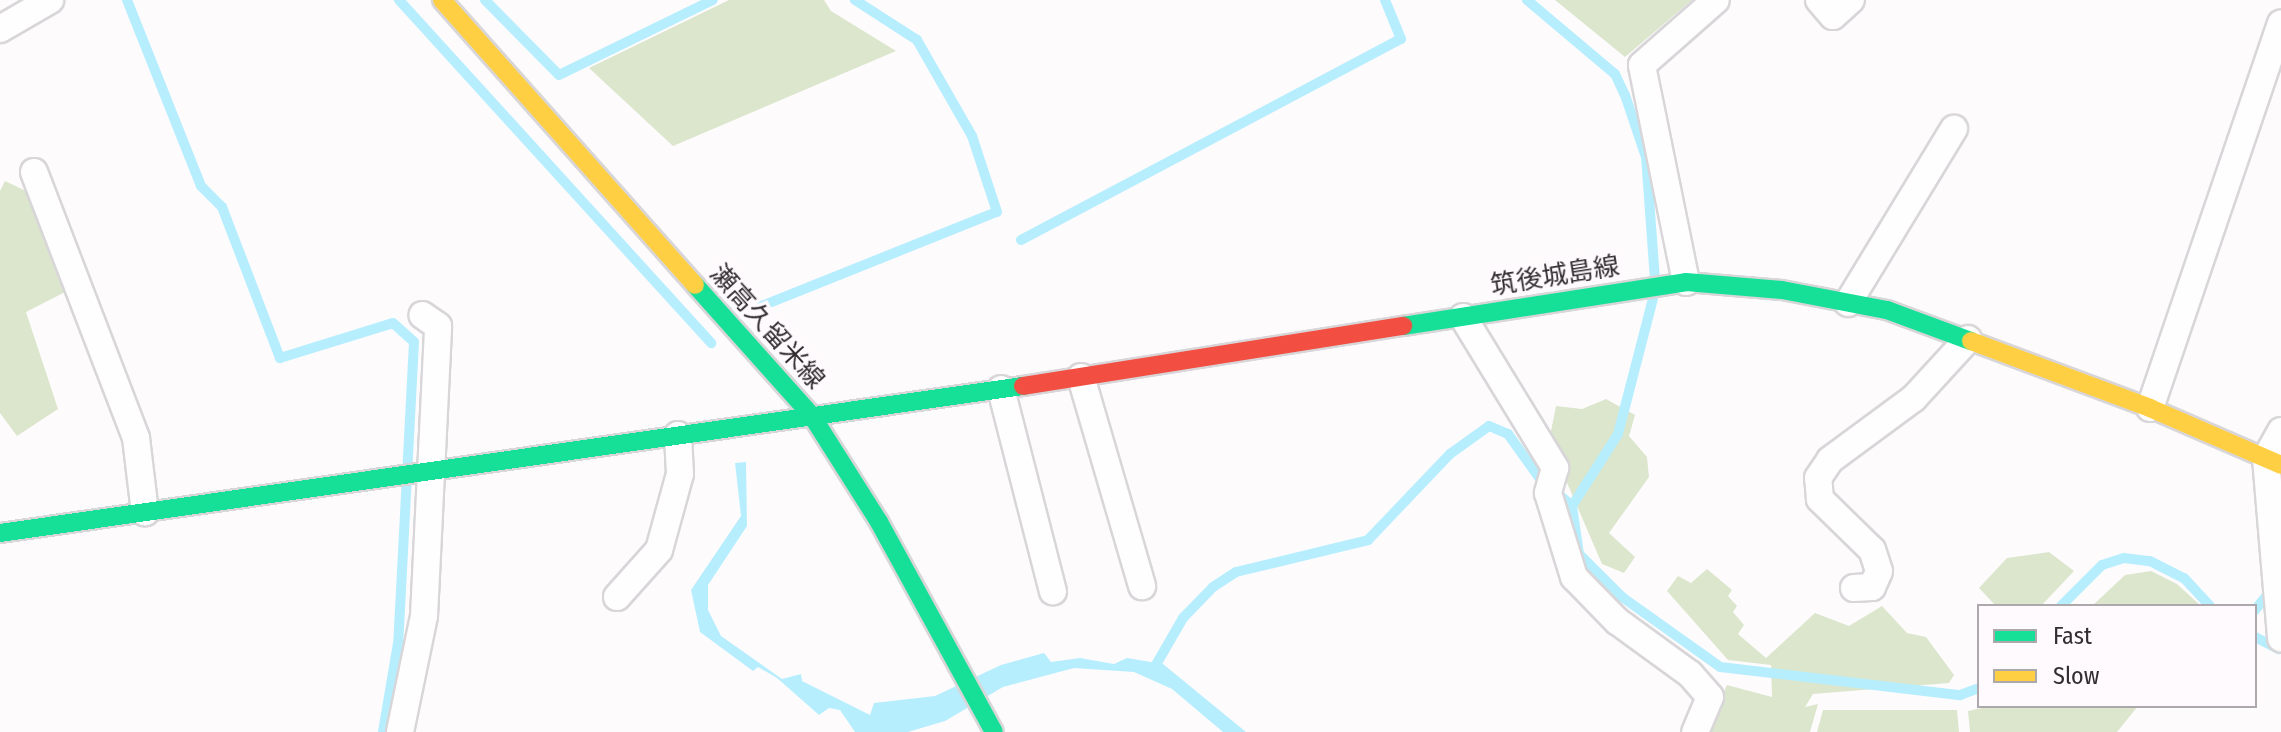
<!DOCTYPE html>
<html>
<head>
<meta charset="utf-8">
<style>
	body { margin:0 }
	#map { position:relative; width:2281px; height:732px; overflow:hidden; background:#fefbfd; font-family:"Fira Sans Condensed","Noto Sans JP",sans-serif }
	div>[style] { position:absolute }
	.green>* { inset:0; background:#dbe6cd }
	.water>* { inset:0; background:#b7eefe }
	.stream>* { height:10px; margin:-5px; padding:0 5px; transform-origin:5px; border-radius:5px; background:#b7eefe }
	.roads { filter:drop-shadow(2px 0 #d8d6d8) drop-shadow(-2px 0 #d8d6d8) drop-shadow(0 2px #d8d6d8) drop-shadow(0 -2px #d8d6d8) }
	.street>* { height:26px; margin:-13px; padding:0 13px; transform-origin:13px; border-radius:13px; background:#fffeff }
	.fast>* { height:18px; margin:-9px; padding:0 9px; transform-origin:9px; border-radius:9px; background:#16e098 }
	.slow>* { height:18px; margin:-9px; padding:0 9px; transform-origin:9px; border-radius:9px; background:#ffcf43 }
	.jam>* { height:18px; margin:-9px; padding:0 9px; transform-origin:9px; border-radius:9px; background:#f24e42 }
	span { translate:-50% -50%; white-space:nowrap; text-align:center; line-height:1.15; -webkit-text-stroke:7px #fffafe; paint-order:stroke }
	.street-label { font-size:26px; color:#312e30 }
	.legend { position:absolute; left:1977px; top:604px; width:280px; height:104px; box-sizing:border-box; background:#fffafe; border:2px solid #ada8ac; margin:0; padding:10px 14px; list-style:none; font-size:24px; color:#312e30 }
	.legend li { display:flex; align-items:center; gap:16px; height:40px }
	.legend b { width:40px; border:2px solid #ada8ac }
</style>
</head>
<body>
<div id="map">
	<div class="green">
		<i style="clip-path:polygon(729px 0,824px 0,831px 11px,896px 51px,673px 146px,589px 68px)"></i>
		<i style="clip-path:polygon(1555px 0,1692px 0,1625px 57px)"></i>
		<i style="clip-path:polygon(5px 181px,28px 192px,69px 290px,26px 312px,58px 409px,17px 436px,0 413px,0 191px)"></i>
		<i style="clip-path:polygon(1606px 399px,1635px 415px,1629px 436px,1647px 457px,1649px 477px,1609px 533px,1635px 557px,1624px 573px,1602px 564px,1549px 441px,1556px 406px,1582px 409px)"></i>
		<i style="clip-path:polygon(2049px 552px,2074px 571px,2041px 606px,1996px 606px,1979px 588px,2007px 558px)"></i>
		<i style="clip-path:polygon(1707px 569px,1732px 590px,1728px 596px,1737px 606px,1733px 612px,1744px 625px,1738px 634px,1766px 658px,1815px 613px,1849px 626px,1882px 606px,1907px 633px,1926px 637px,1954px 675px,1949px 683px,1813px 694px,1805px 707px,1818px 704px,1810px 732px,1705px 732px,1727px 685px,1772px 697px,1771px 665px,1728px 660px,1667px 591px,1678px 576px,1691px 583px)"></i>
		<i style="clip-path:polygon(2151px 571px,2177px 584px,2201px 606px,2092px 606px,2125px 575px)"></i>
		<i style="clip-path:polygon(1991px 706px,2138px 706px,2117px 732px,1970px 732px,1968px 711px)"></i>
		<i style="clip-path:polygon(1823px 710px,1957px 710px,1959px 732px,1817px 732px)"></i>
	</div>
	<div class="water">
		<i style="clip-path:polygon(746px 462px,747px 526px,708px 585px,708px 610px,721px 636px,782px 679px,801px 674px,802px 681px,870px 715px,874px 703px,935px 696px,1001px 665px,1044px 653px,1051px 662px,1080px 658px,1114px 664px,1127px 658px,1163px 664px,1246px 732px,1223px 732px,1172px 689px,1134px 672px,1074px 668px,1003px 687px,945px 721px,908px 732px,855px 732px,840px 710px,829px 708px,819px 715px,777px 678px,758px 667px,753px 671px,700px 632px,691px 590px,741px 516px,735px 463px)"></i>
	</div>
	<div class="stream">
		<i style="left:127px;top:0;width:200px;rotate:68.3deg"></i>
		<i style="left:201px;top:186px;width:30px;rotate:45deg"></i>
		<i style="left:222px;top:207px;width:162px;rotate:69deg"></i>
		<i style="left:280px;top:358px;width:118px;rotate:-17.2deg"></i>
		<i style="left:393px;top:323px;width:28px;rotate:42deg"></i>
		<i style="left:414px;top:342px;width:301px;rotate:93deg"></i>
		<i style="left:398px;top:643px;width:90px;rotate:99.6deg"></i>
		<i style="left:399px;top:0;width:464px;rotate:47.7deg"></i>
		<i style="left:485px;top:0;width:105px;rotate:45.4deg"></i>
		<i style="left:559px;top:75px;width:171px;rotate:-26deg"></i>
		<i style="left:1527px;top:0;width:115px;rotate:40.1deg"></i>
		<i style="left:1615px;top:74px;width:23px;rotate:65deg"></i>
		<i style="left:1625px;top:95px;width:65px;rotate:71.3deg"></i>
		<i style="left:1646px;top:157px;width:122px;rotate:85.8deg"></i>
		<i style="left:1021px;top:240px;width:430px;rotate:-27.9deg"></i>
		<i style="left:1401px;top:39px;width:42px;rotate:-112.3deg"></i>
		<i style="left:759px;top:307px;width:256px;rotate:-21.8deg"></i>
		<i style="left:997px;top:212px;width:80px;rotate:-108.2deg"></i>
		<i style="left:972px;top:136px;width:111px;rotate:-119.8deg"></i>
		<i style="left:917px;top:40px;width:74px;rotate:-147.2deg"></i>
		<i style="left:1572px;top:506px;width:49px;rotate:81.7deg"></i>
		<i style="left:1579px;top:554px;width:61px;rotate:45deg"></i>
		<i style="left:1622px;top:597px;width:120px;rotate:35.5deg"></i>
		<i style="left:1720px;top:667px;width:242px;rotate:6.7deg"></i>
		<i style="left:1960px;top:695px;width:20px;rotate:-20deg"></i>
		<i style="left:2061px;top:606px;width:58px;rotate:-45deg"></i>
		<i style="left:2102px;top:565px;width:23px;rotate:-18deg"></i>
		<i style="left:2124px;top:558px;width:26px;rotate:7deg"></i>
		<i style="left:2150px;top:561px;width:38px;rotate:27deg"></i>
		<i style="left:2184px;top:578px;width:38px;rotate:47deg"></i>
		<i style="left:2255px;top:610px;width:28px;rotate:-51deg"></i>
		<i style="left:2255px;top:637px;width:27px;rotate:27deg"></i>
		<i style="left:1153px;top:670px;width:60px;rotate:-60deg"></i>
		<i style="left:1183px;top:618px;width:43px;rotate:-45.9deg"></i>
		<i style="left:1213px;top:587px;width:27px;rotate:-33deg"></i>
		<i style="left:1236px;top:572px;width:136px;rotate:-13.6deg"></i>
		<i style="left:1368px;top:540px;width:119px;rotate:-46.4deg"></i>
		<i style="left:1450px;top:454px;width:48px;rotate:-35.7deg"></i>
		<i style="left:1489px;top:426px;width:21px;rotate:23deg"></i>
		<i style="left:1508px;top:434px;width:52px;rotate:54.5deg"></i>
		<i style="left:1538px;top:476px;width:45px;rotate:41.4deg"></i>
		<i style="left:1572px;top:506px;width:85px;rotate:-57.4deg"></i>
		<i style="left:1618px;top:434px;width:144px;rotate:-75.5deg"></i>
	</div>
	<div class="roads">
		<div class="street">
			<i style="left:1819px;top:0;width:21px;rotate:49deg"></i>
			<i style="left:1833px;top:16px;width:24px;rotate:-42deg"></i>
			<i style="left:0;top:29px;width:58px;rotate:-30.1deg"></i>
			<i style="left:34px;top:172px;width:285px;rotate:69deg"></i>
			<i style="left:136px;top:438px;width:75px;rotate:83.1deg"></i>
			<i style="left:1686px;top:282px;width:221px;rotate:-101.5deg"></i>
			<i style="left:1642px;top:65px;width:98px;rotate:-41.3deg"></i>
			<i style="left:1848px;top:303px;width:204px;rotate:-58.7deg"></i>
			<i style="left:1463px;top:317px;width:177px;rotate:58.6deg"></i>
			<i style="left:1555px;top:468px;width:26px;rotate:106deg"></i>
			<i style="left:1548px;top:493px;width:88px;rotate:72.8deg"></i>
			<i style="left:1574px;top:577px;width:62px;rotate:45.7deg"></i>
			<i style="left:1617px;top:621px;width:90px;rotate:36deg"></i>
			<i style="left:1690px;top:674px;width:30px;rotate:49deg"></i>
			<i style="left:1710px;top:697px;width:38px;rotate:113deg"></i>
			<i style="left:1081px;top:377px;width:218px;rotate:73.7deg"></i>
			<i style="left:1001px;top:389px;width:209px;rotate:75.6deg"></i>
			<i style="left:2150px;top:408px;width:406px;rotate:-71.2deg"></i>
			<i style="left:2281px;top:431px;width:31px;rotate:119deg"></i>
			<i style="left:2266px;top:458px;width:181px;rotate:85.2deg"></i>
			<i style="left:1854px;top:588px;width:18px;rotate:-3deg"></i>
			<i style="left:1872px;top:587px;width:17px;rotate:-66deg"></i>
			<i style="left:1879px;top:571px;width:22px;rotate:-108deg"></i>
			<i style="left:1872px;top:550px;width:73px;rotate:-135.6deg"></i>
			<i style="left:1820px;top:499px;width:21px;rotate:-95deg"></i>
			<i style="left:1818px;top:478px;width:22px;rotate:-56deg"></i>
			<i style="left:1830px;top:460px;width:104px;rotate:-36.4deg"></i>
			<i style="left:1914px;top:398px;width:80px;rotate:-47.5deg"></i>
			<i style="left:617px;top:597px;width:63px;rotate:-48.2deg"></i>
			<i style="left:659px;top:550px;width:79px;rotate:-74.6deg"></i>
			<i style="left:680px;top:474px;width:39px;rotate:-93deg"></i>
			<i style="left:400px;top:732px;width:118px;rotate:-78.3deg"></i>
			<i style="left:424px;top:616px;width:290px;rotate:-87.2deg"></i>
			<i style="left:438px;top:326px;width:19px;rotate:-145deg"></i>
		</div>
		<div class="fast">
			<i style="left:695px;top:285px;width:176px;rotate:48.2deg"></i>
			<i style="left:812px;top:416px;width:125px;rotate:57.7deg"></i>
			<i style="left:879px;top:522px;width:239px;rotate:61.3deg"></i>
			<i style="left:1403px;top:326px;width:286px;rotate:-8.8deg"></i>
			<i style="left:1686px;top:282px;width:96px;rotate:4.8deg"></i>
			<i style="left:1782px;top:290px;width:107px;rotate:10.8deg"></i>
			<i style="left:1887px;top:310px;width:90px;rotate:20.3deg"></i>
			<i style="left:0;top:533px;width:1034px;rotate:-8.18deg"></i>
		</div>
		<div class="slow">
			<i style="left:442px;top:0;width:381px;rotate:48.4deg"></i>
			<i style="left:1971px;top:341px;width:191px;rotate:20.5deg"></i>
			<i style="left:2150px;top:408px;width:143px;rotate:23.5deg"></i>
		</div>
		<div class="jam">
			<i style="left:1023px;top:386px;width:385px;rotate:-9deg"></i>
		</div>
	</div>
	<div class="street-label">
		<span style="left:1555px;top:276px;rotate:-9deg">筑後城島線</span>
		<span style="left:767px;top:327px;rotate:48deg">瀬高久留米線</span>
	</div>
	<ul class="legend">
	<li><b style="height:10px;background:#16e098"></b>Fast</li>
	<li><b style="height:10px;background:#ffcf43"></b>Slow</li>
	</ul>
</div>
</body>
</html>
